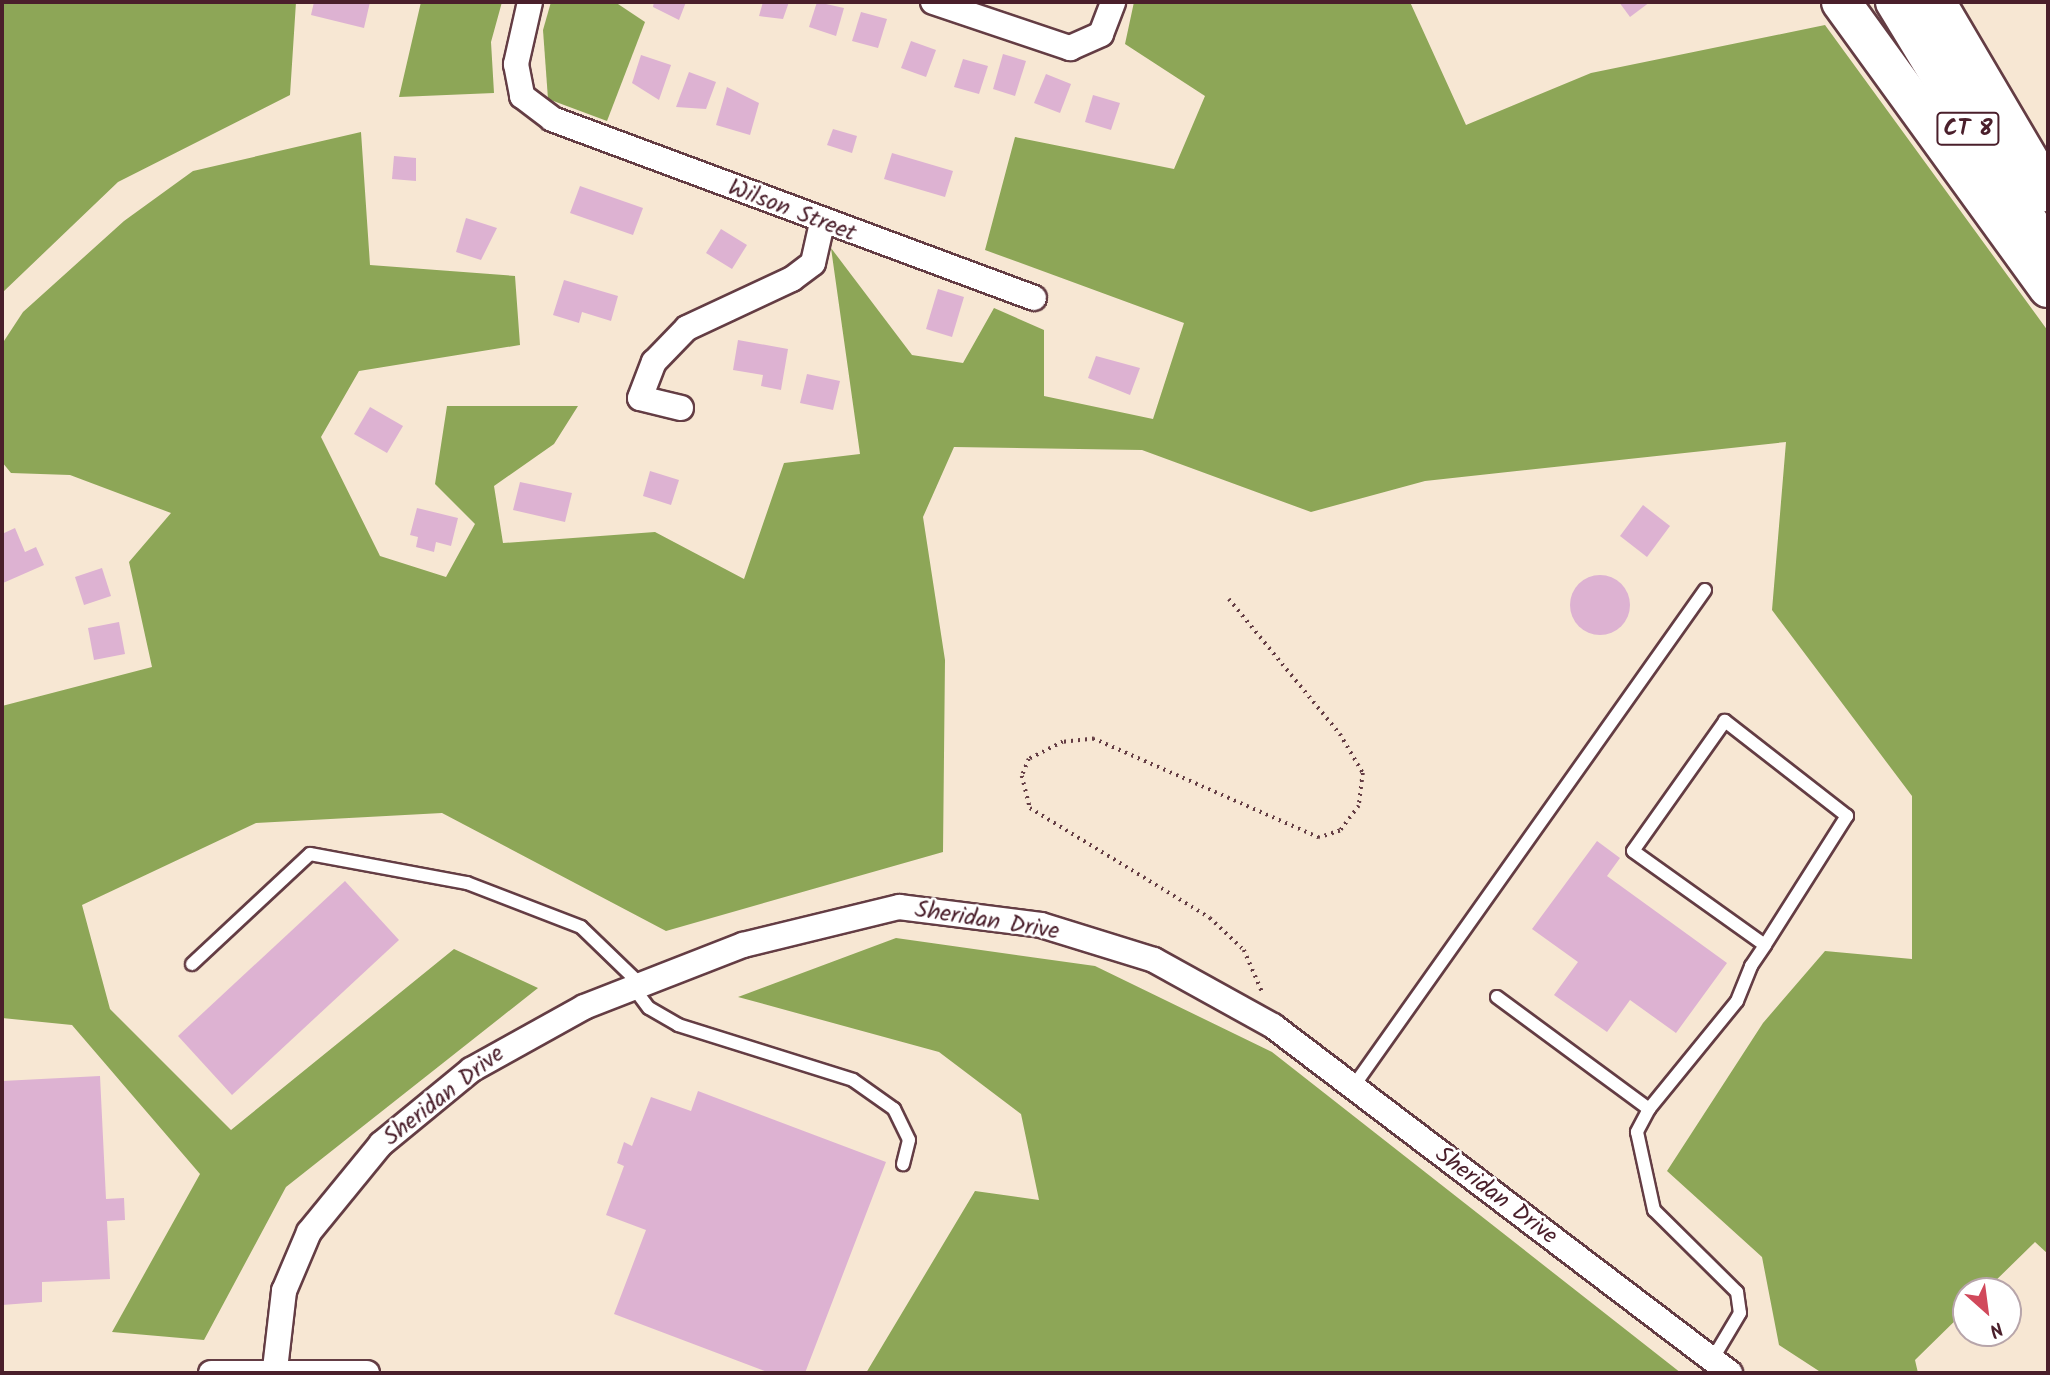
<!DOCTYPE html>
<html>
<head>
<meta charset="utf-8">
<style>
	body { margin:0 }
	#map { position:relative; width:2050px; height:1375px; overflow:hidden; background:#f7e7d3; font-family:Kalam,sans-serif }
	div>[style] { position:absolute }
	.forest>* { inset:0; background:#8da657 }
	.building>* { inset:0; background:#ddb2d2 }
	.round { border-radius:50% }
	.path>* { height:3.5px; margin-top:-1.75px; transform-origin:0; background:repeating-linear-gradient(90deg,#643d44 0 2px,transparent 0 7px) }
	.roads { filter:drop-shadow(2px 0 #643d44) drop-shadow(-2px 0 #643d44) drop-shadow(0 2px #643d44) drop-shadow(0 -2px #643d44) }
	.lane>* { height:12px; margin:-6px; padding:0 6px; transform-origin:6px; border-radius:6px; background:#fff }
	.street>* { height:24px; margin:-12px; padding:0 12px; transform-origin:12px; border-radius:12px; background:#fff }
	.highway>* { height:38px; margin:-19px; padding:0 19px; transform-origin:19px; border-radius:19px; background:#fff }
	span { translate:-50% -50%; white-space:nowrap; text-align:center; line-height:1.15; -webkit-text-stroke:5px #fff; paint-order:stroke }
	.shield-label span { padding:2px 5px; background:#fff; border:2px solid; border-radius:5px; -webkit-text-stroke-width:0 }
	.shield-label { font-size:23px; color:#4a1f2b; font-weight:700 }
	.street-label { font-size:24px; color:#4a1f2b }
	.frame { position:absolute; inset:0; border:4px solid #4a1f2b; pointer-events:none }
	.north { position:absolute; left:1952px; top:1277px; width:70px; height:70px; box-sizing:border-box; background:#fff; border:2px solid #b7a5aa; border-radius:50%; rotate:152deg; font-size:19px; font-weight:700; line-height:28px; text-align:center; color:#4a1f2b }
	.north::after { content:''; display:block; margin:auto; width:24px; height:32px; background:#d1495b; clip-path:polygon(50% 0,100% 100%,50% 72%,0 100%) }
</style>
</head>
<body>
<div id="map">
	<div class="forest">
		<i style="clip-path:polygon(2px 2px,296px 2px,290px 95px,118px 182px,2px 293px)"></i>
		<i style="clip-path:polygon(421px 2px,502px 2px,491px 42px,494px 93px,399px 97px)"></i>
		<i style="clip-path:polygon(551px 2px,615px 2px,645px 22px,607px 121px,548px 99px,543px 30px)"></i>
		<i style="clip-path:polygon(1134px 2px,1410px 2px,1466px 125px,1591px 73px,1825px 25px,2048px 331px,2048px 1254px,2035px 1242px,1985px 1291px,1966px 1291px,1966px 1310px,1915px 1360px,1918px 1373px,1822px 1373px,1779px 1345px,1762px 1257px,1667px 1171px,1763px 1023px,1825px 951px,1912px 959px,1912px 796px,1772px 610px,1786px 442px,1425px 481px,1311px 512px,1142px 450px,954px 447px,923px 517px,945px 660px,943px 852px,666px 931px,442px 813px,256px 823px,82px 905px,110px 1009px,231px 1130px,454px 949px,538px 988px,286px 1187px,204px 1340px,112px 1332px,200px 1174px,72px 1025px,2px 1018px,2px 706px,152px 667px,129px 562px,171px 513px,70px 475px,11px 473px,2px 462px,2px 344px,23px 312px,124px 221px,193px 171px,361px 132px,370px 265px,515px 276px,520px 345px,359px 371px,321px 437px,380px 556px,446px 577px,475px 524px,435px 484px,447px 406px,578px 406px,554px 444px,494px 486px,503px 543px,655px 532px,744px 579px,784px 463px,860px 454px,831px 248px,912px 355px,963px 363px,994px 308px,1044px 330px,1044px 396px,1153px 419px,1184px 323px,985px 250px,1015px 137px,1174px 169px,1205px 96px,1125px 44px)"></i>
		<i style="clip-path:polygon(896px 938px,1095px 966px,1272px 1052px,1681px 1373px,866px 1373px,975px 1191px,1039px 1200px,1021px 1114px,939px 1052px,738px 997px)"></i>
	</div>
	<div class="building">
		<i style="clip-path:polygon(314px 2px,370px 2px,364px 28px,311px 15px)"></i>
		<i style="clip-path:polygon(654px 2px,686px 2px,679px 20px,653px 7px)"></i>
		<i style="clip-path:polygon(763px 2px,789px 2px,783px 19px,759px 16px)"></i>
		<i style="clip-path:polygon(817px 2px,844px 8px,836px 36px,809px 27px)"></i>
		<i style="clip-path:polygon(1619px 2px,1650px 2px,1630px 17px)"></i>
		<i style="clip-path:polygon(861px 12px,887px 19px,878px 48px,852px 41px)"></i>
		<i style="clip-path:polygon(911px 41px,936px 50px,926px 77px,901px 68px)"></i>
		<i style="clip-path:polygon(1003px 54px,1026px 61px,1015px 96px,993px 89px)"></i>
		<i style="clip-path:polygon(641px 55px,671px 65px,659px 100px,632px 83px)"></i>
		<i style="clip-path:polygon(963px 59px,988px 66px,979px 94px,954px 87px)"></i>
		<i style="clip-path:polygon(689px 72px,716px 82px,706px 109px,676px 107px)"></i>
		<i style="clip-path:polygon(1046px 74px,1071px 84px,1060px 113px,1034px 103px)"></i>
		<i style="clip-path:polygon(727px 87px,759px 103px,750px 135px,716px 125px)"></i>
		<i style="clip-path:polygon(1093px 95px,1120px 103px,1111px 130px,1085px 122px)"></i>
		<i style="clip-path:polygon(833px 129px,857px 136px,852px 153px,827px 145px)"></i>
		<i style="clip-path:polygon(892px 153px,953px 171px,945px 197px,884px 179px)"></i>
		<i style="clip-path:polygon(394px 156px,416px 158px,416px 181px,392px 179px)"></i>
		<i style="clip-path:polygon(580px 186px,643px 208px,633px 235px,570px 213px)"></i>
		<i style="clip-path:polygon(466px 218px,497px 228px,481px 260px,456px 252px)"></i>
		<i style="clip-path:polygon(721px 229px,747px 245px,732px 269px,706px 253px)"></i>
		<i style="clip-path:polygon(564px 280px,618px 296px,611px 321px,582px 312px,579px 323px,553px 315px)"></i>
		<i style="clip-path:polygon(938px 289px,964px 297px,952px 337px,926px 329px)"></i>
		<i style="clip-path:polygon(738px 340px,788px 349px,781px 390px,761px 386px,763px 375px,733px 370px)"></i>
		<i style="clip-path:polygon(1096px 356px,1140px 368px,1130px 395px,1088px 378px)"></i>
		<i style="clip-path:polygon(807px 374px,840px 381px,833px 410px,800px 403px)"></i>
		<i style="clip-path:polygon(370px 407px,403px 426px,387px 453px,354px 434px)"></i>
		<i style="clip-path:polygon(650px 471px,679px 480px,671px 505px,643px 496px)"></i>
		<i style="clip-path:polygon(520px 482px,572px 493px,565px 522px,513px 510px)"></i>
		<i style="clip-path:polygon(1643px 505px,1670px 526px,1647px 557px,1620px 536px)"></i>
		<i style="clip-path:polygon(417px 508px,458px 518px,451px 546px,436px 542px,434px 552px,416px 547px,418px 537px,410px 535px)"></i>
		<i style="clip-path:polygon(15px 528px,25px 552px,36px 547px,44px 565px,3px 583px,2px 534px)"></i>
		<i style="clip-path:polygon(102px 568px,111px 596px,84px 605px,75px 577px)"></i>
		<i class="round" style="left:1570px;top:575px;width:60px;height:60px"></i>
		<i style="clip-path:polygon(119px 622px,125px 654px,94px 660px,88px 628px)"></i>
		<i style="clip-path:polygon(1597px 841px,1620px 858px,1607px 876px,1727px 963px,1676px 1033px,1630px 1000px,1607px 1032px,1554px 995px,1578px 962px,1532px 929px)"></i>
		<i style="clip-path:polygon(345px 881px,399px 940px,232px 1095px,178px 1036px)"></i>
		<i style="clip-path:polygon(100px 1076px,106px 1199px,124px 1198px,125px 1220px,107px 1221px,110px 1279px,42px 1282px,42px 1302px,2px 1305px,2px 1081px)"></i>
		<i style="clip-path:polygon(698px 1091px,886px 1162px,805px 1373px,770px 1373px,614px 1314px,646px 1230px,606px 1215px,624px 1166px,617px 1163px,624px 1142px,632px 1146px,651px 1097px,691px 1111px)"></i>
	</div>
	<div class="path">
		<i style="left:1229px;top:599px;width:175px;rotate:50.6deg"></i>
		<i style="left:1340px;top:734px;width:45px;rotate:59.5deg"></i>
		<i style="left:1363px;top:773px;width:33px;rotate:97deg"></i>
		<i style="left:1359px;top:806px;width:31px;rotate:127deg"></i>
		<i style="left:1340px;top:831px;width:22px;rotate:162deg"></i>
		<i style="left:1319px;top:838px;width:246px;rotate:-156.3deg"></i>
		<i style="left:1094px;top:739px;width:31px;rotate:174deg"></i>
		<i style="left:1063px;top:742px;width:38px;rotate:153deg"></i>
		<i style="left:1029px;top:759px;width:18px;rotate:112deg"></i>
		<i style="left:1022px;top:776px;width:33px;rotate:76deg"></i>
		<i style="left:1030px;top:808px;width:211px;rotate:31.4deg"></i>
		<i style="left:1210px;top:918px;width:47px;rotate:43.3deg"></i>
		<i style="left:1244px;top:950px;width:48px;rotate:66.6deg"></i>
	</div>
	<div class="roads">
		<div class="lane">
			<i style="left:192px;top:964px;width:161px;rotate:-43deg"></i>
			<i style="left:310px;top:854px;width:160px;rotate:10.5deg"></i>
			<i style="left:467px;top:883px;width:122px;rotate:21.1deg"></i>
			<i style="left:581px;top:927px;width:83px;rotate:44deg"></i>
			<i style="left:633px;top:987px;width:26px;rotate:53deg"></i>
			<i style="left:649px;top:1008px;width:34px;rotate:30deg"></i>
			<i style="left:678px;top:1025px;width:183px;rotate:17.4deg"></i>
			<i style="left:853px;top:1080px;width:50px;rotate:35.3deg"></i>
			<i style="left:894px;top:1109px;width:34px;rotate:64deg"></i>
			<i style="left:909px;top:1140px;width:25px;rotate:104deg"></i>
			<i style="left:1497px;top:997px;width:189px;rotate:36.4deg"></i>
			<i style="left:1649px;top:1109px;width:26px;rotate:118deg"></i>
			<i style="left:1637px;top:1132px;width:80px;rotate:77.7deg"></i>
			<i style="left:1654px;top:1210px;width:117px;rotate:44.7deg"></i>
			<i style="left:1737px;top:1292px;width:21px;rotate:82deg"></i>
			<i style="left:1740px;top:1313px;width:55px;rotate:120.8deg"></i>
			<i style="left:1353px;top:1087px;width:609px;rotate:-54.69deg"></i>
			<i style="left:1649px;top:1109px;width:139px;rotate:-50.8deg"></i>
			<i style="left:1737px;top:1001px;width:38px;rotate:-68deg"></i>
			<i style="left:1751px;top:966px;width:25px;rotate:-56deg"></i>
			<i style="left:1765px;top:945px;width:153px;rotate:-57.6deg"></i>
			<i style="left:1847px;top:816px;width:155px;rotate:-142.1deg"></i>
			<i style="left:1725px;top:721px;width:159px;rotate:125.3deg"></i>
			<i style="left:1633px;top:851px;width:162px;rotate:35.5deg"></i>
		</div>
		<div class="street">
			<i style="left:530px;top:2px;width:64px;rotate:102.7deg"></i>
			<i style="left:516px;top:64px;width:33px;rotate:79deg"></i>
			<i style="left:522px;top:96px;width:38px;rotate:37deg"></i>
			<i style="left:552px;top:119px;width:514px;rotate:20.37deg"></i>
			<i style="left:933px;top:2px;width:145px;rotate:18.6deg"></i>
			<i style="left:1070px;top:48px;width:34px;rotate:-24deg"></i>
			<i style="left:1101px;top:34px;width:34px;rotate:-69deg"></i>
			<i style="left:681px;top:408px;width:42px;rotate:-166.3deg"></i>
			<i style="left:640px;top:398px;width:39px;rotate:-69deg"></i>
			<i style="left:654px;top:362px;width:47px;rotate:-45.9deg"></i>
			<i style="left:687px;top:328px;width:116px;rotate:-25deg"></i>
			<i style="left:792px;top:279px;width:26px;rotate:-37deg"></i>
			<i style="left:813px;top:263px;width:41px;rotate:-77.3deg"></i>
			<i style="left:275px;top:1369px;width:79px;rotate:-83.4deg"></i>
			<i style="left:284px;top:1291px;width:64px;rotate:-67deg"></i>
			<i style="left:309px;top:1232px;width:114px;rotate:-50.7deg"></i>
			<i style="left:381px;top:1144px;width:117px;rotate:-39.4deg"></i>
			<i style="left:471px;top:1070px;width:129px;rotate:-29.1deg"></i>
			<i style="left:584px;top:1007px;width:171px;rotate:-21.3deg"></i>
			<i style="left:743px;top:945px;width:161px;rotate:-13.7deg"></i>
			<i style="left:899px;top:907px;width:143px;rotate:7.2deg"></i>
			<i style="left:1041px;top:925px;width:118px;rotate:17.2deg"></i>
			<i style="left:1154px;top:960px;width:136px;rotate:29deg"></i>
			<i style="left:1273px;top:1026px;width:574px;rotate:37.21deg"></i>
			<i style="left:211px;top:1373px;width:156px"></i>
		</div>
		<div class="highway">
			<i style="left:1841px;top:2px;width:353px;rotate:54.1deg"></i>
			<i style="left:1895px;top:2px;width:277px;rotate:58.7deg"></i>
			<i style="left:1936px;top:2px;width:221px;rotate:59.5deg"></i>
		</div>
	</div>
	<div class="shield-label">
		<span style="left:1968px;top:129px">CT 8</span>
	</div>
	<div class="street-label">
		<span style="left:792px;top:211px;rotate:21deg">Wilson Street</span>
		<span style="left:987px;top:921px;rotate:9deg">Sheridan Drive</span>
		<span style="left:444px;top:1096px;rotate:-38deg">Sheridan Drive</span>
		<span style="left:1496px;top:1196px;rotate:37deg">Sheridan Drive</span>
	</div>
	<div class="frame"></div>
	<div class="north">N</div>
</div>
</body>
</html>
